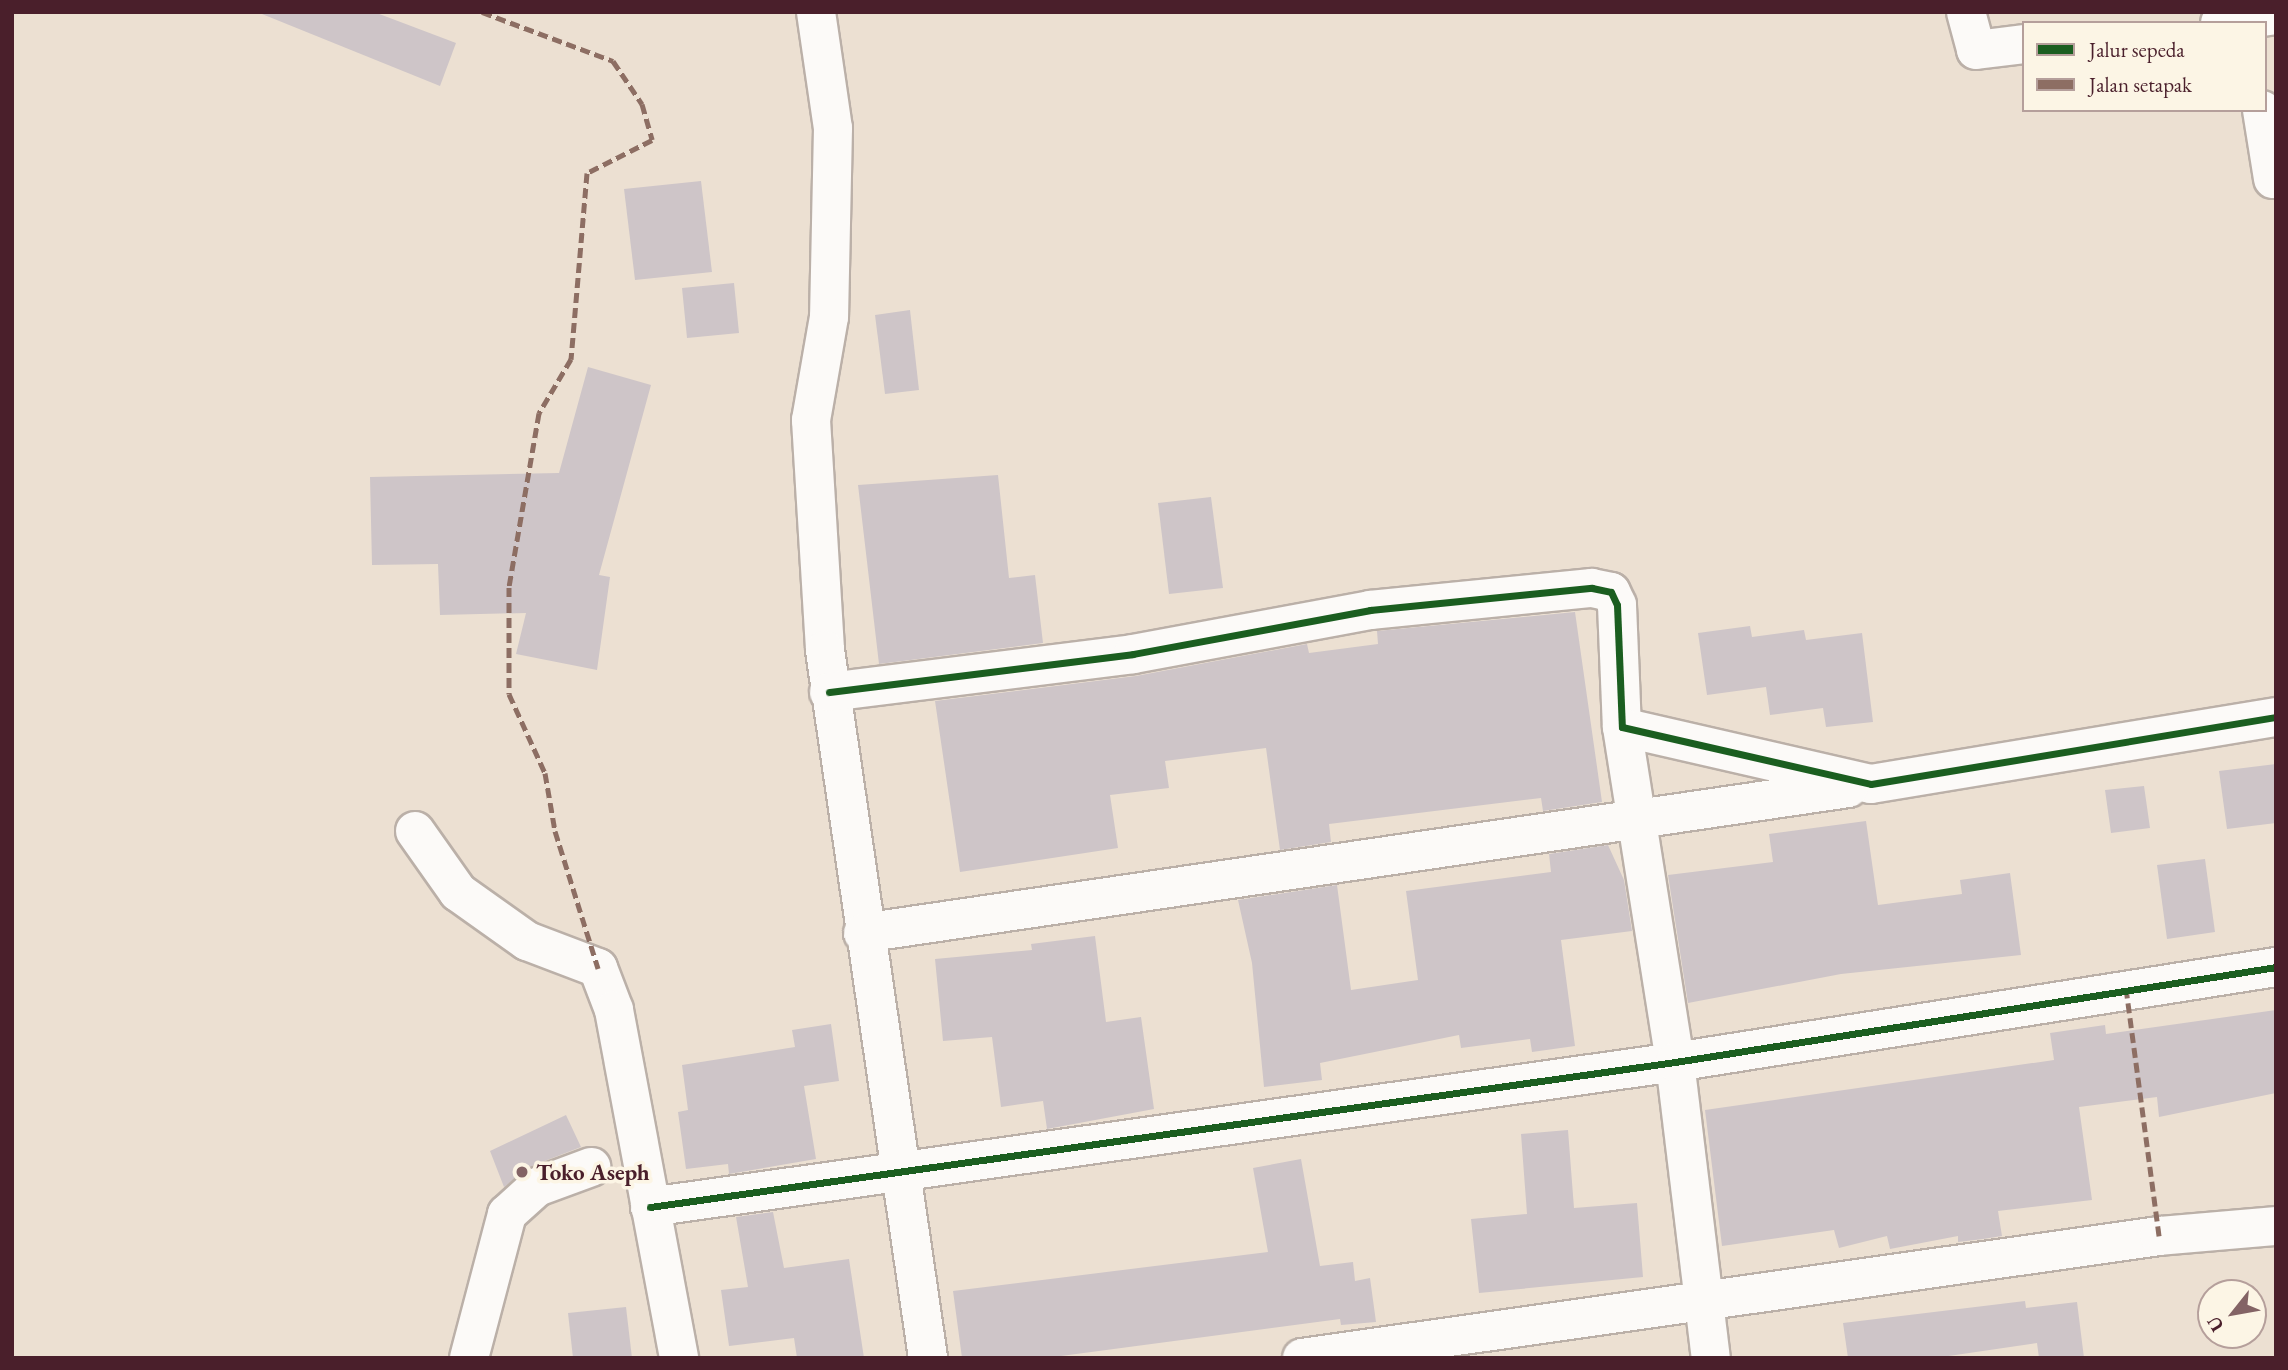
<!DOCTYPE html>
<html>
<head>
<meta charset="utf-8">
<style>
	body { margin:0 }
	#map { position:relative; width:2288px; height:1370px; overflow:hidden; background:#ece0d2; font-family:"EB Garamond",serif }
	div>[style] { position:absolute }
	.building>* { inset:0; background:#cec5c8 }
	.roads { filter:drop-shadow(2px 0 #bbb0a8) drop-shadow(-2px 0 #bbb0a8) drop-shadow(0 2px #bbb0a8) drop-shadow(0 -2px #bbb0a8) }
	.minor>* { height:38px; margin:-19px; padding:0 19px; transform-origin:19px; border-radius:19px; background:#fcfaf8 }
	.quiet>* { height:5px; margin-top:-2.5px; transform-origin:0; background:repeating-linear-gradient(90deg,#8d6e63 0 10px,transparent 0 15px) }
	.cycleway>* { height:7px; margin:-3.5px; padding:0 3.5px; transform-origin:3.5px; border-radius:3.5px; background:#1b5e20 }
	.dots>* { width:19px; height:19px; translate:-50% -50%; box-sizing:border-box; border:4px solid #fcf5e5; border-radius:50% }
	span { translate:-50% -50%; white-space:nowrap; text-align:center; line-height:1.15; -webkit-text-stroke:7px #fcf5e5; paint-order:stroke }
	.poi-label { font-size:23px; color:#4a1f2b; font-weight:700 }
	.left { translate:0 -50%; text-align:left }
	.frame { position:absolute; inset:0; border:14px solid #4a1f2b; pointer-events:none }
	.legend { position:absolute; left:2022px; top:21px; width:245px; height:91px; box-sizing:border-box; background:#fcf5e5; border:2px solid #b59f9b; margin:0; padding:9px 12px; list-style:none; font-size:21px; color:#4a1f2b }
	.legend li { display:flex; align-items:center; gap:14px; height:35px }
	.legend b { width:35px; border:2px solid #b59f9b }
	.north { position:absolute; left:2197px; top:1279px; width:70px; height:70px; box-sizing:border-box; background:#fcf5e5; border:2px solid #b59f9b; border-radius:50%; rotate:239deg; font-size:19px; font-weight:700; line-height:28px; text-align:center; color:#4a1f2b }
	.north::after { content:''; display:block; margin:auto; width:24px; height:32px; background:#836365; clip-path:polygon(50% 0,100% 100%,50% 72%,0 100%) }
</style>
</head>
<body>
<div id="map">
	<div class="building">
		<i style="clip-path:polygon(257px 12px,374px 12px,456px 43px,440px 86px)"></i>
		<i style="clip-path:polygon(701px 181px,712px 272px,635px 280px,624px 189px)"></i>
		<i style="clip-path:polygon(734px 283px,739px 333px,687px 338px,682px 288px)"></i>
		<i style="clip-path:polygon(910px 310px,919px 390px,885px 394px,875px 315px)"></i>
		<i style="clip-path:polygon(588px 367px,651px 385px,599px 575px,610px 577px,597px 670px,516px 654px,526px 613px,440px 615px,438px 564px,372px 565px,370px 477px,559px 473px)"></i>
		<i style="clip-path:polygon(998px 475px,1009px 578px,1035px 575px,1043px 643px,879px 664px,858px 485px)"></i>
		<i style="clip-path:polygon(1211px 497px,1223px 588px,1169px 594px,1158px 503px)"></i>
		<i style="clip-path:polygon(1575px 612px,1602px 802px,1543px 811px,1541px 798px,1329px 824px,1331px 842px,1280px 850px,1266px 748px,1165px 761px,1169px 788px,1110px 795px,1118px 848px,960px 872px,935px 701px,1136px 676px,1307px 644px,1309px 653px,1378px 644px,1377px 631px)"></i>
		<i style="clip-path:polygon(1750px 626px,1752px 637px,1804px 630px,1806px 640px,1862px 633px,1873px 722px,1826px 727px,1823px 708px,1770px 715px,1766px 687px,1707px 695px,1698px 633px)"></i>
		<i style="clip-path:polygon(2276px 764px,2276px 823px,2227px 829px,2219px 771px)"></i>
		<i style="clip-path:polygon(2144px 786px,2150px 828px,2111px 833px,2105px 790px)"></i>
		<i style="clip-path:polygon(1866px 821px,1878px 905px,1962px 894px,1960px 880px,2010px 873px,2021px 955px,1841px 974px,1688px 1003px,1668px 875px,1773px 862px,1769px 834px)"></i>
		<i style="clip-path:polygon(1608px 845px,1624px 880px,1632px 931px,1561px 940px,1575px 1046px,1532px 1052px,1530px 1039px,1461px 1048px,1459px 1035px,1320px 1063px,1322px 1080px,1264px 1087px,1252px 963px,1238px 900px,1337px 885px,1351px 990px,1418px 980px,1406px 891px,1551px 872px,1549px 854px)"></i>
		<i style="clip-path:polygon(2205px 859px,2215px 932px,2167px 939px,2157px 865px)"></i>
		<i style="clip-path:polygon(1095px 936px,1106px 1022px,1141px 1017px,1154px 1109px,1047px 1129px,1043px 1101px,1001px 1107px,992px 1037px,943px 1041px,935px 959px,1032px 950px,1031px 944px)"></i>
		<i style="clip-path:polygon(2276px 1010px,2276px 1093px,2159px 1117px,2157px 1097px,2079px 1107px,2092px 1200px,1998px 1211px,2002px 1236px,1983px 1239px,1958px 1242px,1958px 1236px,1890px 1249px,1887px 1236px,1839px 1248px,1834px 1230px,1722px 1246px,1705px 1110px,2054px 1060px,2050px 1033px,2105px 1025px,2106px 1034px)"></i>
		<i style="clip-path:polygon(831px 1024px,839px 1081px,804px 1086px,816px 1159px,729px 1174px,728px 1164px,686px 1169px,678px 1112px,688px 1110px,682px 1065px,795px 1047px,792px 1030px)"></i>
		<i style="clip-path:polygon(566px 1115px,581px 1147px,529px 1167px,504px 1187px,490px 1151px)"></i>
		<i style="clip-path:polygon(1568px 1130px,1574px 1208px,1637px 1203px,1643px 1277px,1479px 1293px,1471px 1219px,1527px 1214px,1521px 1134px)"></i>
		<i style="clip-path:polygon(1301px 1159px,1320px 1266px,1353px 1262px,1355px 1281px,1370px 1278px,1376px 1322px,1341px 1325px,1340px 1319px,1046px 1358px,962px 1358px,953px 1291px,1268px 1252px,1253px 1168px)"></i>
		<i style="clip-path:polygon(773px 1212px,784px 1268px,849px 1259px,864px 1358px,797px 1358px,794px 1338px,729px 1346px,721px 1290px,748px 1287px,736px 1217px)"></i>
		<i style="clip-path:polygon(2025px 1301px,2026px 1308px,2077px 1302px,2084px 1358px,2039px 1358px,2037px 1343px,1935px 1358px,1848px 1358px,1843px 1323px)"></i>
		<i style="clip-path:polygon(626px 1307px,632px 1358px,573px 1358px,568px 1313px)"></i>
	</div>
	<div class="roads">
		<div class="minor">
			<i style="left:816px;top:12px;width:117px;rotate:81.7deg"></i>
			<i style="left:833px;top:128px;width:189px;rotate:91.2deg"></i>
			<i style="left:829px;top:317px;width:105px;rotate:99.9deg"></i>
			<i style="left:811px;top:420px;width:230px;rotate:86.5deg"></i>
			<i style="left:825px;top:650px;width:715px;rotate:81.72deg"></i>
			<i style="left:1966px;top:12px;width:39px;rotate:75deg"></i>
			<i style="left:1976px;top:50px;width:48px;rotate:-7.1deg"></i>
			<i style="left:2220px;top:23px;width:57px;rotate:-8.1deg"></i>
			<i style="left:2262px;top:110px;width:70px;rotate:80.9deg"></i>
			<i style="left:829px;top:692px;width:306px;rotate:-7.1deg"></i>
			<i style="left:1133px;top:654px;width:241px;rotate:-10.5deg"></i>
			<i style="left:1370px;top:610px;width:223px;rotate:-5.7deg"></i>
			<i style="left:1592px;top:588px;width:19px;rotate:12deg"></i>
			<i style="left:1611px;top:592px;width:14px;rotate:65deg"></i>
			<i style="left:1617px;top:605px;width:122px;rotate:87.7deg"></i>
			<i style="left:1622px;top:727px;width:255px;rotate:12.9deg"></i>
			<i style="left:1871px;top:784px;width:411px;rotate:-9.4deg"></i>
			<i style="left:1622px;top:727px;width:339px;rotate:81deg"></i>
			<i style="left:1675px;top:1062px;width:298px;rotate:83.1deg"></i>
			<i style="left:415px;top:831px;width:75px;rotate:54.8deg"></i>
			<i style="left:458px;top:892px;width:85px;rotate:35.4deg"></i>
			<i style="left:527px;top:941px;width:76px;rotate:20.8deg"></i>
			<i style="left:598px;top:968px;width:45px;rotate:69.1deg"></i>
			<i style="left:614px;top:1010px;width:354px;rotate:79.4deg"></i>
			<i style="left:863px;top:933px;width:996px;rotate:-8.37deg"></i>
			<i style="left:650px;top:1207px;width:1035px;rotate:-8.05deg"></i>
			<i style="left:1675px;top:1062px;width:608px;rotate:-8.98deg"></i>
			<i style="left:469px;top:1358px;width:149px;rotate:-75.2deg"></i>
			<i style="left:507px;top:1214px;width:40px;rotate:-42deg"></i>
			<i style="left:537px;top:1187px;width:58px;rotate:-20.3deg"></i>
			<i style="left:1302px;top:1358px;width:866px;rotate:-8.1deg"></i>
			<i style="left:2159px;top:1236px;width:117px;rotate:-4.9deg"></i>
		</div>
	</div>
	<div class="quiet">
		<i style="left:482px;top:12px;width:140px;rotate:20.5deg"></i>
		<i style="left:613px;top:61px;width:52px;rotate:56deg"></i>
		<i style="left:642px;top:104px;width:37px;rotate:74deg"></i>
		<i style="left:652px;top:140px;width:73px;rotate:153.1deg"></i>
		<i style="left:587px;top:173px;width:187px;rotate:94.9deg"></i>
		<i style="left:571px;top:359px;width:63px;rotate:120.7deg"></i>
		<i style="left:539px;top:413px;width:177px;rotate:99.8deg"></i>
		<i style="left:509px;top:587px;width:107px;rotate:90deg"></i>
		<i style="left:509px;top:694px;width:87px;rotate:65.5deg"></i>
		<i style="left:545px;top:773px;width:59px;rotate:80.2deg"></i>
		<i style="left:555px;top:831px;width:144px;rotate:72.6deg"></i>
		<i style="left:2126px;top:988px;width:250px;rotate:82.4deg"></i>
	</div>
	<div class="cycleway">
		<i style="left:829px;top:692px;width:306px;rotate:-7.1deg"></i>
		<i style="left:1133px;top:654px;width:241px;rotate:-10.5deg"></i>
		<i style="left:1370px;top:610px;width:223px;rotate:-5.7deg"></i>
		<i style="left:1592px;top:588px;width:19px;rotate:12deg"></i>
		<i style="left:1611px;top:592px;width:14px;rotate:65deg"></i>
		<i style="left:1617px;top:605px;width:122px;rotate:87.7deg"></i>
		<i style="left:1622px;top:727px;width:255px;rotate:12.9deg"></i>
		<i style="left:1871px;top:784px;width:411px;rotate:-9.4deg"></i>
		<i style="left:650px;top:1207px;width:1035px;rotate:-8.05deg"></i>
		<i style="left:1675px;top:1062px;width:608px;rotate:-8.98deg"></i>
	</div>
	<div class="dots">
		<i style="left:522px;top:1172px;background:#836365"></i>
	</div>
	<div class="poi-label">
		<span class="left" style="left:536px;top:1172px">Toko Aseph</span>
	</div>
	<div class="frame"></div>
	<ul class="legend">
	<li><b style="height:9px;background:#1b5e20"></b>Jalur sepeda</li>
	<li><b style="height:9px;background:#8d6e63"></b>Jalan setapak</li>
	</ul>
	<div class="north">U</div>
</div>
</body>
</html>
